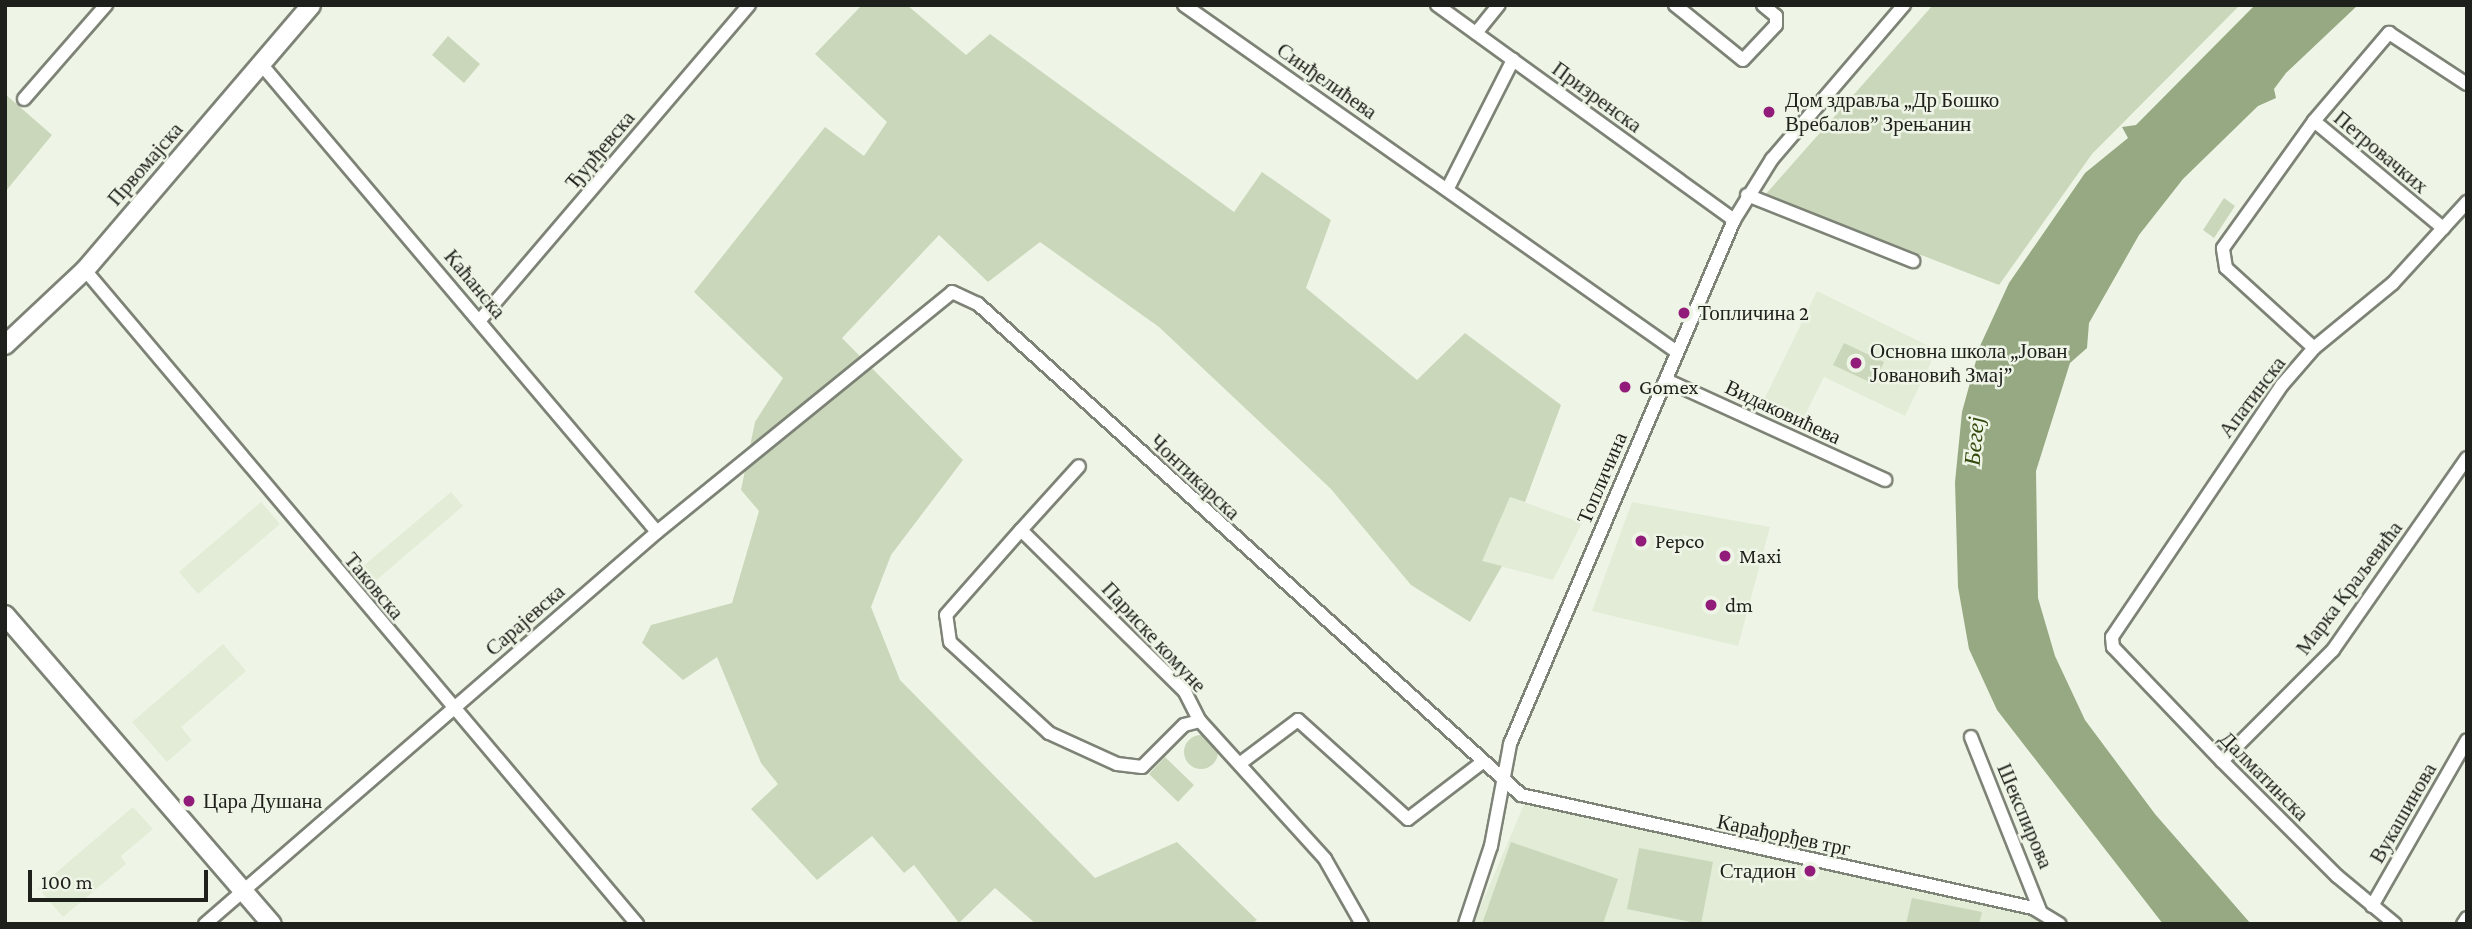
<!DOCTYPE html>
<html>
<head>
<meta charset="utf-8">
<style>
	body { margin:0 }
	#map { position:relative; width:2472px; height:929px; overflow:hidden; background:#eef5e6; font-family:"Crimson Pro",serif }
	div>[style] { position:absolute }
	.built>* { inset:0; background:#e2ecd6 }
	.green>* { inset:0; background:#cad7bb }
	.round { border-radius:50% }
	.water>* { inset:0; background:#97a982 }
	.roads { filter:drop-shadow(2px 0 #7d8376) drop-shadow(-2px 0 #7d8376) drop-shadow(0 2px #7d8376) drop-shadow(0 -2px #7d8376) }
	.street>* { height:12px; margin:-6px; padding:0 6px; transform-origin:6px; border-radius:6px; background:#fff }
	.secondary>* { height:18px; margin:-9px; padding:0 9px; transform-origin:9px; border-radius:9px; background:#fff }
	.dots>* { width:19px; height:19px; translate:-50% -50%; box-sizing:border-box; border:4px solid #eef5e6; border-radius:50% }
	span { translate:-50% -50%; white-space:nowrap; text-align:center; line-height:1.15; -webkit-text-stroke:5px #eef5e6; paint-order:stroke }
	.street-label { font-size:21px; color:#1d201b }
	.poi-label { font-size:21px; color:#1d201b }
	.left { translate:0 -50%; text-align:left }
	.right { translate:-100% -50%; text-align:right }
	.water-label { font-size:23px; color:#33490b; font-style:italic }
	.frame { position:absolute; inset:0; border:7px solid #1d201b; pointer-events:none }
	.scale { position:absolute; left:28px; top:870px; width:180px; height:32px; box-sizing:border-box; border:4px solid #1d201b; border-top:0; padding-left:9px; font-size:21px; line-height:24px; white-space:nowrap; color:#1d201b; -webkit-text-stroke:5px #eef5e6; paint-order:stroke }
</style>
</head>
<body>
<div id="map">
	<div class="built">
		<i style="clip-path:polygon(1817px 291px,1937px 350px,1905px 416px,1824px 377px,1801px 423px,1762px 404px)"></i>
		<i style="clip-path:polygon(451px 492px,463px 506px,373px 583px,361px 568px)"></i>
		<i style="clip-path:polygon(1510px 497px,1582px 523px,1553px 580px,1481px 561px)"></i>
		<i style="clip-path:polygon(261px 502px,280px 524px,198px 594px,179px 572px)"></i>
		<i style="clip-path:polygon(1632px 502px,1770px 527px,1738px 646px,1592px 611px)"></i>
		<i style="clip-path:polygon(223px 644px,246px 671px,181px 727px,192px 740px,167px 762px,132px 722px)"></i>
		<i style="clip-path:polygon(1525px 802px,2068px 924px,1473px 924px)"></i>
		<i style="clip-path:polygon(133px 807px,153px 829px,121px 856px,126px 864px,63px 917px,38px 888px)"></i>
	</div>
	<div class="green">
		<i style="clip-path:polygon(862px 5px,907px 5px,966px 55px,990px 34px,1234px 212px,1262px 172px,1331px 220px,1306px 288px,1417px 380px,1465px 333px,1561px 405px,1525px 502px,1510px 497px,1482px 561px,1502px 566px,1470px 622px,1411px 585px,1331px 489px,1159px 327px,1040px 242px,988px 282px,939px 235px,842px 338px,963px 460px,891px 555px,871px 607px,900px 680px,1095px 878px,1177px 842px,1257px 920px,1251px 924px,1036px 924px,995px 888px,959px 923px,914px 865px,904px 873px,872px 836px,817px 880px,751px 809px,778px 784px,761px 763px,717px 657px,683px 680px,642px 643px,651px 625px,732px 603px,759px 511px,741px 490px,755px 422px,783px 378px,694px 292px,825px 127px,864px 156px,887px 122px,815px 54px)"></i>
		<i style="clip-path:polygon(1933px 5px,2240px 5px,2092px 154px,1999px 285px,1765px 195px)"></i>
		<i style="clip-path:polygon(448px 36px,480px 64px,464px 83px,432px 55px)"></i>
		<i style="clip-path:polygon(5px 94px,52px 135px,5px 192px)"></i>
		<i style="clip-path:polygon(2224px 198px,2235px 206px,2214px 238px,2203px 230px)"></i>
		<i style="clip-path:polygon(1844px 343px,1884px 362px,1874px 384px,1833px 365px)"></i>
		<i class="round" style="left:1184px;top:735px;width:34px;height:34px"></i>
		<i style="clip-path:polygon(1165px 757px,1194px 785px,1178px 802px,1149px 774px)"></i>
		<i style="clip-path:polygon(1511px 842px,1618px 879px,1603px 924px,1482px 924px)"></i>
		<i style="clip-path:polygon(1639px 848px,1713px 862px,1701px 924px,1627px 909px)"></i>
		<i style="clip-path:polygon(1912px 898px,1982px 912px,1979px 924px,1906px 924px)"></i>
	</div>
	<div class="water">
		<i style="clip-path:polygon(2255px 5px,2358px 5px,2286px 73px,2274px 89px,2276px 98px,2258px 106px,2183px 179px,2139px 235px,2089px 323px,2087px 348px,2070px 363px,2036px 471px,2038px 598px,2055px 656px,2085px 720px,2155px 814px,2251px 924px,2163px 924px,1997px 710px,1969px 649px,1958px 587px,1955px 482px,1962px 412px,1980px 346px,2009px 283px,2085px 173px,2128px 138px,2122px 127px,2136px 125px)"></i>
	</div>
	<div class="roads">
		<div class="street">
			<i style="left:1184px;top:5px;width:603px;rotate:35.14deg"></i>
			<i style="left:1437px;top:5px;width:367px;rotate:35.9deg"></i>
			<i style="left:1675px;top:5px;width:87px;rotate:39deg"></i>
			<i style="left:1743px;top:60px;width:48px;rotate:-46.7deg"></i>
			<i style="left:1776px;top:25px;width:9px;rotate:-90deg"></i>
			<i style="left:1776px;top:16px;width:17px;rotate:-140deg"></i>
			<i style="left:1476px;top:33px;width:36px;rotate:-51deg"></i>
			<i style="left:261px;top:64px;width:613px;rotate:49.76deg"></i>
			<i style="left:24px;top:99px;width:125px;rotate:-48.9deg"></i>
			<i style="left:2314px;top:121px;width:168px;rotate:39.7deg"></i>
			<i style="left:1448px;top:188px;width:144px;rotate:-63.1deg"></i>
			<i style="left:1747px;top:195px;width:179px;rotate:21.7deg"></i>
			<i style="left:85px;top:270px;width:856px;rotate:49.83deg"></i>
			<i style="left:480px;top:320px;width:414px;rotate:-49.5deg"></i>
			<i style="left:2314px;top:348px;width:119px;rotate:-137.7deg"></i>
			<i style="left:2226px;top:268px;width:20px;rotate:-99deg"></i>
			<i style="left:2223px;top:248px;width:156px;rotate:-54.4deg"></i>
			<i style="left:2314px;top:121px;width:116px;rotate:-49.6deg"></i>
			<i style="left:2389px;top:33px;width:93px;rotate:33.2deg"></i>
			<i style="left:1666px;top:380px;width:241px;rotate:24.5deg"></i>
			<i style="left:1021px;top:530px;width:86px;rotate:-47.8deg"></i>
			<i style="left:1200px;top:721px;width:16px;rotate:166deg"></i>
			<i style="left:1184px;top:725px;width:59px;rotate:135deg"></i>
			<i style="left:1142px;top:767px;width:25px;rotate:-173deg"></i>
			<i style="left:1117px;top:764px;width:75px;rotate:-155.5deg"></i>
			<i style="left:1049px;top:733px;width:134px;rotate:-137.4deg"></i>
			<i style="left:950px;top:642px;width:27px;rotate:-98deg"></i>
			<i style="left:946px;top:615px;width:113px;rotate:-48.6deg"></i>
			<i style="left:1021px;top:530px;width:231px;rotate:44.6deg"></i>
			<i style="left:1185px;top:692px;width:33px;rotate:63deg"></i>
			<i style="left:1200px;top:721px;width:186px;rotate:47.8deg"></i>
			<i style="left:1325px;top:859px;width:75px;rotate:60.4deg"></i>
			<i style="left:1971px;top:737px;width:186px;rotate:68.3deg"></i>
			<i style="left:2222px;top:761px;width:157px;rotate:-45deg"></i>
			<i style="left:2333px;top:650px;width:234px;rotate:-55.1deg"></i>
			<i style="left:1242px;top:762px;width:70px;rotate:-36.9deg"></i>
			<i style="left:1298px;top:720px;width:148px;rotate:42deg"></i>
			<i style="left:1408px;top:819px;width:91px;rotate:-37.4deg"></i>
			<i style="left:2372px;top:906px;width:191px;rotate:-60.2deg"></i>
			<i style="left:205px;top:924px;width:598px;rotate:-40.93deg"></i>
			<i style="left:657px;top:532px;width:380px;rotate:-39.1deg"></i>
			<i style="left:952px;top:292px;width:29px;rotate:25deg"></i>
			<i style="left:978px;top:304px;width:732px;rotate:42.12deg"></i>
			<i style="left:1521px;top:795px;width:524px;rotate:12.45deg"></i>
			<i style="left:2033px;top:908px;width:31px;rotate:31deg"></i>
			<i style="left:1465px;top:924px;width:82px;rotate:-71.6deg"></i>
			<i style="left:1491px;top:846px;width:104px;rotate:-79.4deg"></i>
			<i style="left:1510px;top:744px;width:570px;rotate:-66.85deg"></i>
			<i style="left:1734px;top:220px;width:72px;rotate:-58.1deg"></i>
			<i style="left:1772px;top:159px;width:203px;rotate:-49.4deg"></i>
			<i style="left:2395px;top:924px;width:75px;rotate:-140.4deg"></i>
			<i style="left:2337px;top:876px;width:163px;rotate:-135deg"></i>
			<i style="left:2222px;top:761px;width:158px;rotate:-133.7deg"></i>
			<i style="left:2113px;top:647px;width:10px;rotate:-96deg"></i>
			<i style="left:2112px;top:637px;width:304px;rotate:-56deg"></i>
			<i style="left:2282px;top:385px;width:49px;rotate:-49.1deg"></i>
			<i style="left:2314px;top:348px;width:102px;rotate:-39.4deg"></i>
			<i style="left:2393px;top:283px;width:110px;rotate:-47.6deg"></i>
			<i style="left:2463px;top:924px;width:7px;rotate:-56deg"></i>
		</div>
		<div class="secondary">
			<i style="left:5px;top:345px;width:110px;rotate:-43.2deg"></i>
			<i style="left:85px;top:270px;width:348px;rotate:-49.5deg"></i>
			<i style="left:5px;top:615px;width:408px;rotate:49.2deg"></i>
		</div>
	</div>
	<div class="dots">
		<i style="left:1769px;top:112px;background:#921c7a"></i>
		<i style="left:1684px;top:313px;background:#921c7a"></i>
		<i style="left:1856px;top:363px;background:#921c7a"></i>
		<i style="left:1625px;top:387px;background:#921c7a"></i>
		<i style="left:1641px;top:541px;background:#921c7a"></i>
		<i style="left:1725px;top:556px;background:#921c7a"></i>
		<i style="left:1711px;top:605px;background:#921c7a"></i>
		<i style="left:189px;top:801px;background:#921c7a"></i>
		<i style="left:1810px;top:871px;background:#921c7a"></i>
	</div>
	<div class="street-label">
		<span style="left:1327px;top:81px;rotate:35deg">Синђелићева</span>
		<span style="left:1597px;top:97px;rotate:36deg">Призренска</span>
		<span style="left:600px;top:150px;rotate:-50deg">Ђурђевска</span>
		<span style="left:2381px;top:152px;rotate:40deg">Петровачких</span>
		<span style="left:145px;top:164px;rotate:-49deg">Првомајска</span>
		<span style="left:475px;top:284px;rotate:50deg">Каћанска</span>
		<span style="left:2252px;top:397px;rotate:-53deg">Апатинска</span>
		<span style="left:1783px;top:412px;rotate:25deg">Видаковићева</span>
		<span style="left:1195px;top:477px;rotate:43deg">Чонтикарска</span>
		<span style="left:1602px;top:478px;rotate:-67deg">Топличина</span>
		<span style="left:374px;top:586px;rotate:50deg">Таковска</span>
		<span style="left:2349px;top:588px;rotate:-53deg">Марка Краљевића</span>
		<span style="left:525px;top:620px;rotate:-41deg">Сарајевска</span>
		<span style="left:1154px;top:637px;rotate:47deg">Париске комуне</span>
		<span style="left:2264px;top:776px;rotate:45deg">Далматинска</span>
		<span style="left:2403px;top:813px;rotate:-60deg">Вукашинова</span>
		<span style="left:2025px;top:816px;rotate:67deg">Шекспирова</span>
		<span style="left:1784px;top:835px;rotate:12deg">Карађорђев трг</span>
	</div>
	<div class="poi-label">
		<span class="left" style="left:1785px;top:112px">Дом здравља „Др Бошко<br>Вребалов” Зрењанин</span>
		<span class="left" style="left:1698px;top:313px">Топличина 2</span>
		<span class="left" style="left:1870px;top:363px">Основна школа „Јован<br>Јовановић Змај”</span>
		<span class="left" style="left:1639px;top:387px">Gomex</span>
		<span class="left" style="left:1655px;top:541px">Pepco</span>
		<span class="left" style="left:1739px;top:556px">Maxi</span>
		<span class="left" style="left:1725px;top:605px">dm</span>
		<span class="left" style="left:203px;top:801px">Цара Душана</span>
		<span class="right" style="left:1796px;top:871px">Стадион</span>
	</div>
	<div class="water-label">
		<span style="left:1974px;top:441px;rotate:-85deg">Бегеј</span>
	</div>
	<div class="frame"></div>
	<div class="scale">100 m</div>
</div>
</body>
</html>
